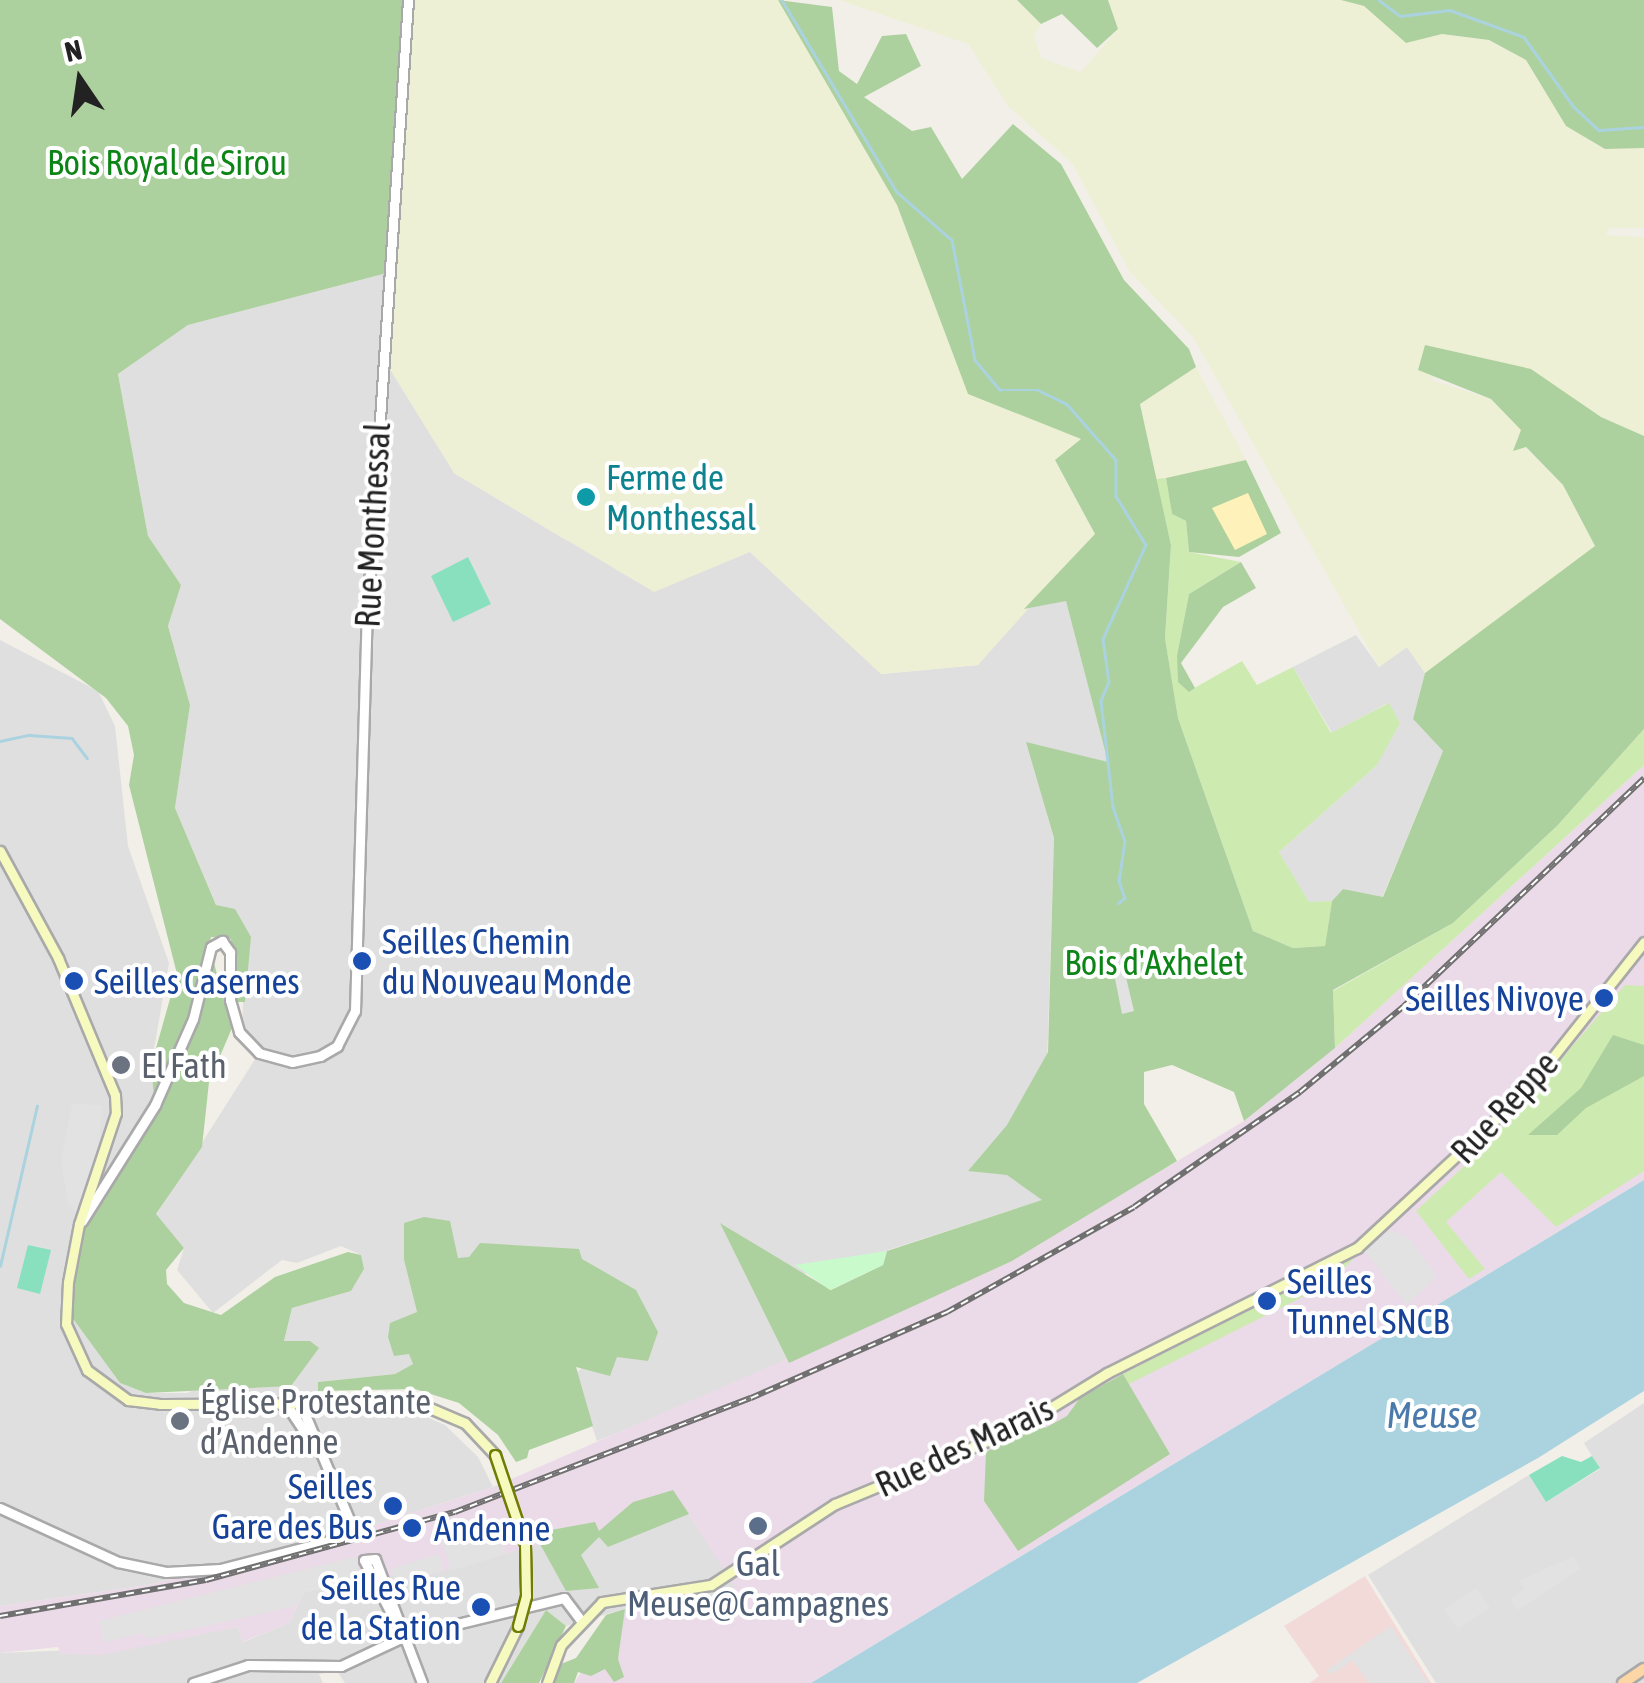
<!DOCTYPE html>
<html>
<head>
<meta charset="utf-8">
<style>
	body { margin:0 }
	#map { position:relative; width:1644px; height:1683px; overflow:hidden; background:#f2efe9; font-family:"Asap Condensed",sans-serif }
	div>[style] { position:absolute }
	.residential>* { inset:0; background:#e0dfdf }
	.commercial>* { inset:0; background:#f2dad9 }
	.industrial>* { inset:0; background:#ebdbe8 }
	.farmland>* { inset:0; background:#eef0d5 }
	.grass>* { inset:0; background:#cdebb0 }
	.forest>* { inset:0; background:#add19e }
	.sand>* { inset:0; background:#fff1ba }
	.park>* { inset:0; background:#c8facc }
	.pitch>* { inset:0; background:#88e0be }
	.parking>* { inset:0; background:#e2e2e2 }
	.water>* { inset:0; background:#aad3df }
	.stream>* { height:2.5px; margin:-1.25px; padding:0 1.25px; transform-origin:1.25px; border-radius:1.25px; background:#aad3df }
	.roads { filter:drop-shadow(2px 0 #a9a9a9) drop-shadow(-2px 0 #a9a9a9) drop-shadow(0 2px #a9a9a9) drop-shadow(0 -2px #a9a9a9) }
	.tertiary>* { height:9px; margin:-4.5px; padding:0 4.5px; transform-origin:4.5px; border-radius:4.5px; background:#fff }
	.secondary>* { height:9px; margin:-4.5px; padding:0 4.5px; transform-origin:4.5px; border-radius:4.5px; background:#f7fabf }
	.primary>* { height:10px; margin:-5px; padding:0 5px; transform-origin:5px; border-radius:5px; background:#fcd6a4 }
	.rail>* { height:6px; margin-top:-3px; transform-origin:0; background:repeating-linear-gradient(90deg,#fff 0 8px,#707070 0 16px); box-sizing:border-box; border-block:2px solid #707070 }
	.bridges { filter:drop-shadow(2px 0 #707d05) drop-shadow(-2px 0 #707d05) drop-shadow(0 2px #707d05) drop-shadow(0 -2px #707d05) }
	.secondary-bridge>* { height:9px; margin:-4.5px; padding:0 4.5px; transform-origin:4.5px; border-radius:4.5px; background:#f7fabf }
	.dots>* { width:28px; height:28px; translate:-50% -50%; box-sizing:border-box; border:5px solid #fff; border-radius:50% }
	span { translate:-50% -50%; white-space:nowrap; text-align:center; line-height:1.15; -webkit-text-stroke:8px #fff; paint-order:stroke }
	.park-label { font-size:35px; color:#0c8416 }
	.culture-label { font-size:35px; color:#0d838f }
	.left { translate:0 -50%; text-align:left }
	.street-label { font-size:35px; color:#222 }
	.transit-label { font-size:35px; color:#164399 }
	.right { translate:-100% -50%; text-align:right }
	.worship-label { font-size:35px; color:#5b616d }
	.service-label { font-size:35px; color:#4e5e75 }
	.water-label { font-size:38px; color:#4a7aab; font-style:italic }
	.north { position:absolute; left:30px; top:30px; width:100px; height:100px; -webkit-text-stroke:8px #fff; paint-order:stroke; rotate:347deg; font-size:28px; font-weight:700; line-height:40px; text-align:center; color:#222 }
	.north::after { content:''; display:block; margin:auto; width:35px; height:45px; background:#222; clip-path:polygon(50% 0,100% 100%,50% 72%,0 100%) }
</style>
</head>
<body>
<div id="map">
	<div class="residential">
		<i style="clip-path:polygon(387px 273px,454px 473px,566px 540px,750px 552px,882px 674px,978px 665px,1024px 609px,1066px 600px,1109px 763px,1027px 743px,1054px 838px,1043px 1200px,888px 1250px,883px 1265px,803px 1274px,722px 1224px,789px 1363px,597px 1441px,574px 1374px,585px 1366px,610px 1376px,469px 1258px,458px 1258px,404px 1224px,404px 1260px,417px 1312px,405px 1321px,413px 1364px,395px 1374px,318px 1382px,320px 1407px,412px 1411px,445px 1425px,478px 1457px,493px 1487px,307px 1546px,148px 1585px,0 1606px,0 640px,98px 691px,115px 726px,128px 846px,169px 963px,151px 1066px,155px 1105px,71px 1316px,120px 1383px,146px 1393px,187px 1393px,310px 1341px,284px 1341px,292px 1308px,351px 1291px,361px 1255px,341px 1246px,297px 1263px,282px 1260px,213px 1313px,177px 1270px,184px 1248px,156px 1215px,259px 1053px,242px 1035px,244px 970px,175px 808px,190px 705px,168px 626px,181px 585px,148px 536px,118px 374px,188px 325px)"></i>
		<i style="clip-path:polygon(1356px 635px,1379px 667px,1407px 647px,1425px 673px,1413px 719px,1443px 751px,1382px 898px,1343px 889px,1332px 901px,1309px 903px,1279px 852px,1377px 765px,1388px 703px,1332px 733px,1293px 667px)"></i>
		<i style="clip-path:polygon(1644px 1403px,1644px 1683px,1436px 1683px,1368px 1575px,1529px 1475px,1546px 1502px,1600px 1469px,1584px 1443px)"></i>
		<i style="clip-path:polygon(673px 1490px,736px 1587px,706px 1602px,625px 1609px,566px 1626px,546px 1610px,501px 1683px,345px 1683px,337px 1671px,319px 1674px,323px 1683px,0 1683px,0 1653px,127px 1648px,238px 1627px,243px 1642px,289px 1623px,304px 1592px,551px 1530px)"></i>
	</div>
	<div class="commercial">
		<i style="clip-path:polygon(1365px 1576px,1431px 1683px,1310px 1683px,1319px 1676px,1284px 1626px)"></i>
	</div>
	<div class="industrial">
		<i style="clip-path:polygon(1644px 765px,1644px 1180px,811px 1683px,574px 1683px,625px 1609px,706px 1602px,735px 1587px,673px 1490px,633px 1502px,599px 1531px,594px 1522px,551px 1530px,540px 1544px,416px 1579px,368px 1572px,304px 1592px,289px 1623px,242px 1642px,238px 1627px,101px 1655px,61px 1654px,58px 1647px,0 1653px,0 1606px,148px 1585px,307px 1546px,493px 1487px,1011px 1261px,1244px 1121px,1335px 1048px)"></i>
	</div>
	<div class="farmland">
		<i style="clip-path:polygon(414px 0,778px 0,897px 205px,934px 290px,1082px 439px,1055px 461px,1095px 534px,978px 665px,881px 674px,750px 552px,654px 592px,454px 473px,381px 355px)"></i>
		<i style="clip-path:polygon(839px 0,1017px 0,1041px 24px,1034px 35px,1041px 58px,1081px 72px,1118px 29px,1108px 0,1341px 0,1364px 6px,1406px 42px,1442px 34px,1488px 40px,1526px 60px,1566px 126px,1605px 149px,1644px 148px,1644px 228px,1610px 228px,1606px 235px,1644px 237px,1644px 436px,1601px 417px,1531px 369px,1428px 379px,1491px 399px,1522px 430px,1516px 439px,1563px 485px,1595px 546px,1452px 658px,1425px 673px,1407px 647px,1379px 667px,1193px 337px,1130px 272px,1072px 163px,1009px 107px,968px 44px)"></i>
		<i style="clip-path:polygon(1196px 367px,1246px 460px,1207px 474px,1156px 479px,1140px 403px)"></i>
	</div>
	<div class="grass">
		<i style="clip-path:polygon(1166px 478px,1172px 514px,1186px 521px,1189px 552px,1241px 562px,1189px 594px,1177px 655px,1189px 691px,1242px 661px,1257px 685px,1293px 667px,1331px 733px,1389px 703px,1400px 723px,1377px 765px,1279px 852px,1309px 902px,1332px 901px,1325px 946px,1293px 948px,1253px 931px,1178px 718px,1165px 638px,1171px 545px,1156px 479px)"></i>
		<i style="clip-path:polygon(1644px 729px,1644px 765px,1335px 1048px,1333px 991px,1453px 923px,1557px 826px)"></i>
		<i style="clip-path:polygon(1625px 985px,1644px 986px,1644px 1171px,1556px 1227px,1501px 1172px,1446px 1222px,1485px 1269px,1469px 1279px,1416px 1211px,1489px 1143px)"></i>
		<i style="clip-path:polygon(1355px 1257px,1328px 1284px,1129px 1384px,1123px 1374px)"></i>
	</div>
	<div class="forest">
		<i style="clip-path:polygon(0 0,408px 0,387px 273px,188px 325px,118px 374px,148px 536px,181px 585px,168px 626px,190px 705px,175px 808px,216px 905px,235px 909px,251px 937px,245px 1002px,235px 1002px,231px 939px,211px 937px,209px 945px,232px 1028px,209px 1082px,202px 1147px,156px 1214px,184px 1248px,166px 1270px,167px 1284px,184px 1303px,221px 1315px,275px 1277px,348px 1252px,361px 1255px,364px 1269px,351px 1291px,292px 1308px,284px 1341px,310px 1341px,319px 1348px,291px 1386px,146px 1393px,120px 1383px,71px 1316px,79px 1224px,155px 1106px,151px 1066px,177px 974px,129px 785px,134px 755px,128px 726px,106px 698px,0 619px)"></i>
		<i style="clip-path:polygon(778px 0,832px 7px,839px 71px,857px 84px,882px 36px,906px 34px,921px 66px,864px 97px,912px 131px,931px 127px,962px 179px,1013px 124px,1061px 164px,1124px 280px,1189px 349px,1196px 367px,1140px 404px,1171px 545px,1165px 638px,1178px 718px,1253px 931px,1293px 948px,1325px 946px,1332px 901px,1343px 889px,1383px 897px,1443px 751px,1413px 719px,1425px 673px,1595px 546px,1563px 485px,1526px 447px,1513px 451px,1521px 430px,1491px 399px,1418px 370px,1425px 345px,1531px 369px,1601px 417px,1644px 436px,1644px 729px,1557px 826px,1453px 923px,1333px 990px,1335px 1048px,1244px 1121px,1234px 1092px,1172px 1065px,1144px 1072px,1144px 1104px,1177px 1161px,1012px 1261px,789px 1363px,720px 1223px,831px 1290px,883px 1265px,887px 1251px,1042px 1200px,1007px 1175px,968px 1171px,1007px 1125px,1048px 1052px,1054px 838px,1026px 742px,1108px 762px,1066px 601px,1024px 609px,1095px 534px,1055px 460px,1081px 439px,968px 394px,897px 205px)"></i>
		<i style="clip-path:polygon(1017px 0,1108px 0,1118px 29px,1097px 48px,1062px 14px,1041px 24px)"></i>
		<i style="clip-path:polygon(1341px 0,1644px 0,1644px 148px,1605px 149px,1566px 126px,1526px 60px,1489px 40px,1442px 34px,1406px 43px,1364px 6px)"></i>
		<i style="clip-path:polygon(1246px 460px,1281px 533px,1239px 557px,1189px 552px,1186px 521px,1172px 514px,1166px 478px)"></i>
		<i style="clip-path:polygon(1241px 562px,1256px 588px,1223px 607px,1181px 663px,1195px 688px,1189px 692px,1178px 682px,1177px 655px,1189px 594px)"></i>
		<i style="clip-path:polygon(1613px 1035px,1644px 1045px,1644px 1076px,1586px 1108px,1557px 1135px,1528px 1135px,1581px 1088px)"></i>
		<i style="clip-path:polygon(424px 1217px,450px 1221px,458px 1258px,469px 1257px,480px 1243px,579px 1249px,582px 1259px,636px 1290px,658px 1332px,648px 1361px,617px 1357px,610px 1376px,576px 1367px,593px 1426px,529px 1450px,527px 1458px,516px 1462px,498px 1435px,459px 1403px,415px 1389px,318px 1391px,318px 1382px,395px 1374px,413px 1364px,409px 1354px,394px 1356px,388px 1337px,390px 1323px,417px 1312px,404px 1260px,404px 1223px)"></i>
		<i style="clip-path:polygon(1123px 1374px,1170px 1454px,1018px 1551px,984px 1501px,986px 1452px,1039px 1422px,1045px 1428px,1067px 1416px,1080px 1398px)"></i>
		<i style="clip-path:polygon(673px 1490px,689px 1514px,608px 1547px,599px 1537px,581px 1555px,599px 1588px,566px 1591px,540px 1544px,551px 1530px,595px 1522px,599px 1531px,633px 1502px)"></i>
		<i style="clip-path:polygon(625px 1609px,618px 1659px,624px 1677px,614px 1682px,605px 1669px,591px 1676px,578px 1672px,574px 1683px,553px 1683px,561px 1664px,576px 1658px,606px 1615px)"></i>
		<i style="clip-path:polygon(546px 1610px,566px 1626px,539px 1683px,501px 1683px)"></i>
	</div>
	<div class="sand">
		<i style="clip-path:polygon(1248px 493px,1267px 534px,1235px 550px,1212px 508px)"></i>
	</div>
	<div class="park">
		<i style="clip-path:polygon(887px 1251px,883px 1265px,830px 1290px,795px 1265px)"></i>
	</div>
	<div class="pitch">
		<i style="clip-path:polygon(468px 557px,491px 604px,453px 622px,431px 576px)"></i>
		<i style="clip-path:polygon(28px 1245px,51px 1250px,40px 1294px,17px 1288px)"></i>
		<i style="clip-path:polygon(1562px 1456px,1581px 1462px,1592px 1456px,1600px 1468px,1546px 1502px,1529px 1475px)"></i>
	</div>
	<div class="parking">
		<i style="clip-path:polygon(1120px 952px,1134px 1011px,1122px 1014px,1110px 953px)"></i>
		<i style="clip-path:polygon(72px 1104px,102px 1105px,99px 1143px,78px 1213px,68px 1204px,61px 1159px)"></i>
		<i style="clip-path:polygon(1390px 1230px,1410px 1239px,1437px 1277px,1407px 1305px,1364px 1250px)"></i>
		<i style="clip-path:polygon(487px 1518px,506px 1554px,451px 1571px,440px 1533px)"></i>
		<i style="clip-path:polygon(439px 1554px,444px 1570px,396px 1585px,391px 1569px)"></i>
		<i style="clip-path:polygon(1573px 1556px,1581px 1568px,1518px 1610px,1510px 1599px,1524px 1589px,1519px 1581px)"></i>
		<i style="clip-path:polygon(355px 1557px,360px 1575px,304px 1592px,296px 1606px,147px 1639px,143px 1633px,104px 1642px,99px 1621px)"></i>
		<i style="clip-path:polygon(1476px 1588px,1490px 1607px,1458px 1629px,1444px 1610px)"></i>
		<i style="clip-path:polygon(1391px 1626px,1428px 1683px,1369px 1683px,1353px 1660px,1332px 1674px,1327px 1670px)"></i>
	</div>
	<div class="water">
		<i style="clip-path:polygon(1644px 1180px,1644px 1391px,1538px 1458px,1137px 1683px,811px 1683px)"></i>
	</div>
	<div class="stream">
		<i style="left:782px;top:0;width:224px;rotate:59.1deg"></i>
		<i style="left:897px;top:192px;width:73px;rotate:41.1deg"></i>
		<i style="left:952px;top:240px;width:122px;rotate:79.1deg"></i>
		<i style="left:975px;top:360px;width:39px;rotate:50deg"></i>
		<i style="left:1000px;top:390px;width:38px"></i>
		<i style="left:1038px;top:390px;width:32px;rotate:26deg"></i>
		<i style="left:1067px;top:404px;width:74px;rotate:48.8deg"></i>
		<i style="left:1116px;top:460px;width:36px;rotate:90deg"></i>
		<i style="left:1116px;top:496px;width:57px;rotate:58.5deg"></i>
		<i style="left:1146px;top:545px;width:103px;rotate:114.6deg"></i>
		<i style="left:1103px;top:639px;width:43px;rotate:82.1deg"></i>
		<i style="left:1109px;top:682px;width:21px;rotate:113deg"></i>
		<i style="left:1101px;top:701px;width:107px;rotate:83.5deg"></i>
		<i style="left:1113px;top:807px;width:36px;rotate:71deg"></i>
		<i style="left:1125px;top:841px;width:40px;rotate:98.5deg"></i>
		<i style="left:1119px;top:881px;width:18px;rotate:71deg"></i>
		<i style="left:1125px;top:898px;width:8px;rotate:140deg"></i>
		<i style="left:1379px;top:0;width:26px;rotate:37deg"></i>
		<i style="left:1400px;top:16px;width:50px;rotate:-6.8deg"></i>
		<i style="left:1450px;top:10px;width:79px;rotate:20deg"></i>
		<i style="left:1524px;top:37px;width:86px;rotate:54.5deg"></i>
		<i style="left:1574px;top:107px;width:34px;rotate:43deg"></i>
		<i style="left:1599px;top:130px;width:45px;rotate:-3.8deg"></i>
		<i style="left:0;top:741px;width:30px;rotate:-12deg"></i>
		<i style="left:29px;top:735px;width:43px;rotate:4deg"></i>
		<i style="left:72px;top:738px;width:25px;rotate:53deg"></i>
		<i style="left:0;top:1266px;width:164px;rotate:-77deg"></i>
	</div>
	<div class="roads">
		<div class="tertiary">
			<i style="left:82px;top:1221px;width:137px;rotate:-57.8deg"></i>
			<i style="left:155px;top:1105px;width:94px;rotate:-66.2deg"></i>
			<i style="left:193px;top:1019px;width:74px;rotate:-76deg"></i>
			<i style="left:211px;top:947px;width:13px;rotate:-29deg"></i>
			<i style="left:222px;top:941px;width:14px;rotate:54deg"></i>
			<i style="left:230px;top:952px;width:48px;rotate:90deg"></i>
			<i style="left:230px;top:1000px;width:33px;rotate:74deg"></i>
			<i style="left:239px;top:1032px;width:29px;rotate:46deg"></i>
			<i style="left:259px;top:1053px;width:34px;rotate:15deg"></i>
			<i style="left:292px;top:1062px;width:29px;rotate:-12deg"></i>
			<i style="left:320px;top:1056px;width:20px;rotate:-30deg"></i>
			<i style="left:337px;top:1046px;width:39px;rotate:-63deg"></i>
			<i style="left:355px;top:1011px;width:398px;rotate:-88.3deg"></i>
			<i style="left:367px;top:613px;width:614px;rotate:-86.17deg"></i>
			<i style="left:284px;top:1401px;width:47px;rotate:56.3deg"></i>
			<i style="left:0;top:1508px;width:130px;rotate:24.6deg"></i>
			<i style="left:118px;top:1562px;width:49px;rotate:11.8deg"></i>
			<i style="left:166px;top:1572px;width:54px;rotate:-3.2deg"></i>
			<i style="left:220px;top:1569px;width:129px;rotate:-14.4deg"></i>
			<i style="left:345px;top:1537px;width:11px;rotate:-34deg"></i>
			<i style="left:354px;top:1531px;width:142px;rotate:-112.8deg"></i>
			<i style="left:403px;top:1637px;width:86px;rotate:-116.9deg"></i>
			<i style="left:364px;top:1560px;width:11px;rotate:-5deg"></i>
			<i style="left:375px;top:1559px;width:133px;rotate:69.2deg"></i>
			<i style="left:193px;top:1683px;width:58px;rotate:-18.1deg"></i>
			<i style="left:248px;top:1665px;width:93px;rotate:0.6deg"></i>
			<i style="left:341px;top:1666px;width:68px;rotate:-25.1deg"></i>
			<i style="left:403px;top:1637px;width:166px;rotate:-13.6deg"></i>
			<i style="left:564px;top:1598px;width:26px;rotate:53deg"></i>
		</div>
		<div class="secondary">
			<i style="left:0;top:851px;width:122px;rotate:61.5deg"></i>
			<i style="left:58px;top:958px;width:148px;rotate:67.4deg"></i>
			<i style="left:115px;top:1095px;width:18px;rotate:87deg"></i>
			<i style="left:116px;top:1113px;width:117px;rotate:108.4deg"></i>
			<i style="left:79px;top:1224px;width:59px;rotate:100.7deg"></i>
			<i style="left:68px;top:1282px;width:42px;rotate:92.7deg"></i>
			<i style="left:66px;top:1324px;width:51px;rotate:65.5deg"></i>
			<i style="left:87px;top:1370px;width:51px;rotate:36.2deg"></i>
			<i style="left:128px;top:1400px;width:32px;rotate:7deg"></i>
			<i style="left:160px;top:1404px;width:258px;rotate:-0.2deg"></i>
			<i style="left:418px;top:1403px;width:51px;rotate:23.1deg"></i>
			<i style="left:465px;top:1423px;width:44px;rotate:46.8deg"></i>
			<i style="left:490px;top:1683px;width:64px;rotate:-63.8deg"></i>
			<i style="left:547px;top:1683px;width:40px;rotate:-69.8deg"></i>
			<i style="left:561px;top:1645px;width:59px;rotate:-46.4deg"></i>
			<i style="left:602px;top:1602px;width:110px;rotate:-8.9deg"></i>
			<i style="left:711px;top:1585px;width:148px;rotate:-33.2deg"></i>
			<i style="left:835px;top:1504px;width:196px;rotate:-22.5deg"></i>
			<i style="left:1016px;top:1429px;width:107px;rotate:-31.6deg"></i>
			<i style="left:1107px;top:1373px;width:280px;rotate:-26.6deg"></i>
			<i style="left:1357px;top:1248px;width:231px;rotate:-42.9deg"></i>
			<i style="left:1526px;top:1091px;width:190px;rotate:-51.6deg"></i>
		</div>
		<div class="primary">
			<i style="left:1623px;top:1683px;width:25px;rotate:-34deg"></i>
		</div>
	</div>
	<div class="rail">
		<i style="left:0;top:1616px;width:209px;rotate:-9.9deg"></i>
		<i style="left:206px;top:1580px;width:258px;rotate:-15.3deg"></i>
		<i style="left:455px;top:1512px;width:317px;rotate:-21.1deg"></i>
		<i style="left:751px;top:1398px;width:214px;rotate:-23.7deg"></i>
		<i style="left:947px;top:1312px;width:214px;rotate:-29.3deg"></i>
		<i style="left:1134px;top:1207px;width:202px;rotate:-34.7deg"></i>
		<i style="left:1300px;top:1092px;width:135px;rotate:-39.6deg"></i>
		<i style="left:1404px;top:1006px;width:331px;rotate:-43.5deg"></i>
	</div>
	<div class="bridges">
		<div class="secondary-bridge">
			<i style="left:495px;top:1455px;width:94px;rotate:71.4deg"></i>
			<i style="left:525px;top:1544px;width:52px;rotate:88.9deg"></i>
			<i style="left:526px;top:1596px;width:31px;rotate:105deg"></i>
		</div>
	</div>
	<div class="dots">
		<i style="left:586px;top:497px;background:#0f9aa8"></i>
		<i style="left:362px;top:961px;background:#1a4fb4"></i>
		<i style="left:74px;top:981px;background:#1a4fb4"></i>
		<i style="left:1604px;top:998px;background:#1a4fb4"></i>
		<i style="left:121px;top:1065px;background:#6b7280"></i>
		<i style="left:1267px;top:1301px;background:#1a4fb4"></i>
		<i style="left:180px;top:1421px;background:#6b7280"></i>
		<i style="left:393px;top:1506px;background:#1a4fb4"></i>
		<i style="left:758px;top:1526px;background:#5c6f8a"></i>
		<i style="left:412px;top:1528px;background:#1a4fb4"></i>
		<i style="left:481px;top:1607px;background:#1a4fb4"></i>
	</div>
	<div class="park-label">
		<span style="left:167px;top:162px">Bois Royal de Sirou</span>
		<span style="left:1154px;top:962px">Bois d'Axhelet</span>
	</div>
	<div class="culture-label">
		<span class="left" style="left:606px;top:497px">Ferme de<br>Monthessal</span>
	</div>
	<div class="street-label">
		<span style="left:372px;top:525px;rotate:-87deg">Rue Monthessal</span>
		<span style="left:1504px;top:1107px;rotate:-47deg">Rue Reppe</span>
		<span style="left:964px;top:1446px;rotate:-25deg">Rue des Marais</span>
	</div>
	<div class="transit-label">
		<span class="left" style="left:382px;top:961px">Seilles Chemin<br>du Nouveau Monde</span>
		<span class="left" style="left:94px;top:981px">Seilles Casernes</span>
		<span class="right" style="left:1584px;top:998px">Seilles Nivoye</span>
		<span class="left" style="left:1287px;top:1301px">Seilles<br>Tunnel SNCB</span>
		<span class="right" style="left:373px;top:1506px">Seilles<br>Gare des Bus</span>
		<span class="left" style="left:434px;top:1528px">Andenne</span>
		<span class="right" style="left:461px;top:1607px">Seilles Rue<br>de la Station</span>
	</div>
	<div class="worship-label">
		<span class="left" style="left:141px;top:1065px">El Fath</span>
		<span class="left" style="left:200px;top:1421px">Église Protestante<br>d’Andenne</span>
	</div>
	<div class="service-label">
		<span style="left:758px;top:1583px">Gal<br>Meuse@Campagnes</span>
	</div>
	<div class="water-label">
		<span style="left:1432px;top:1415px">Meuse</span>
	</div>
	<div class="north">N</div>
</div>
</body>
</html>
